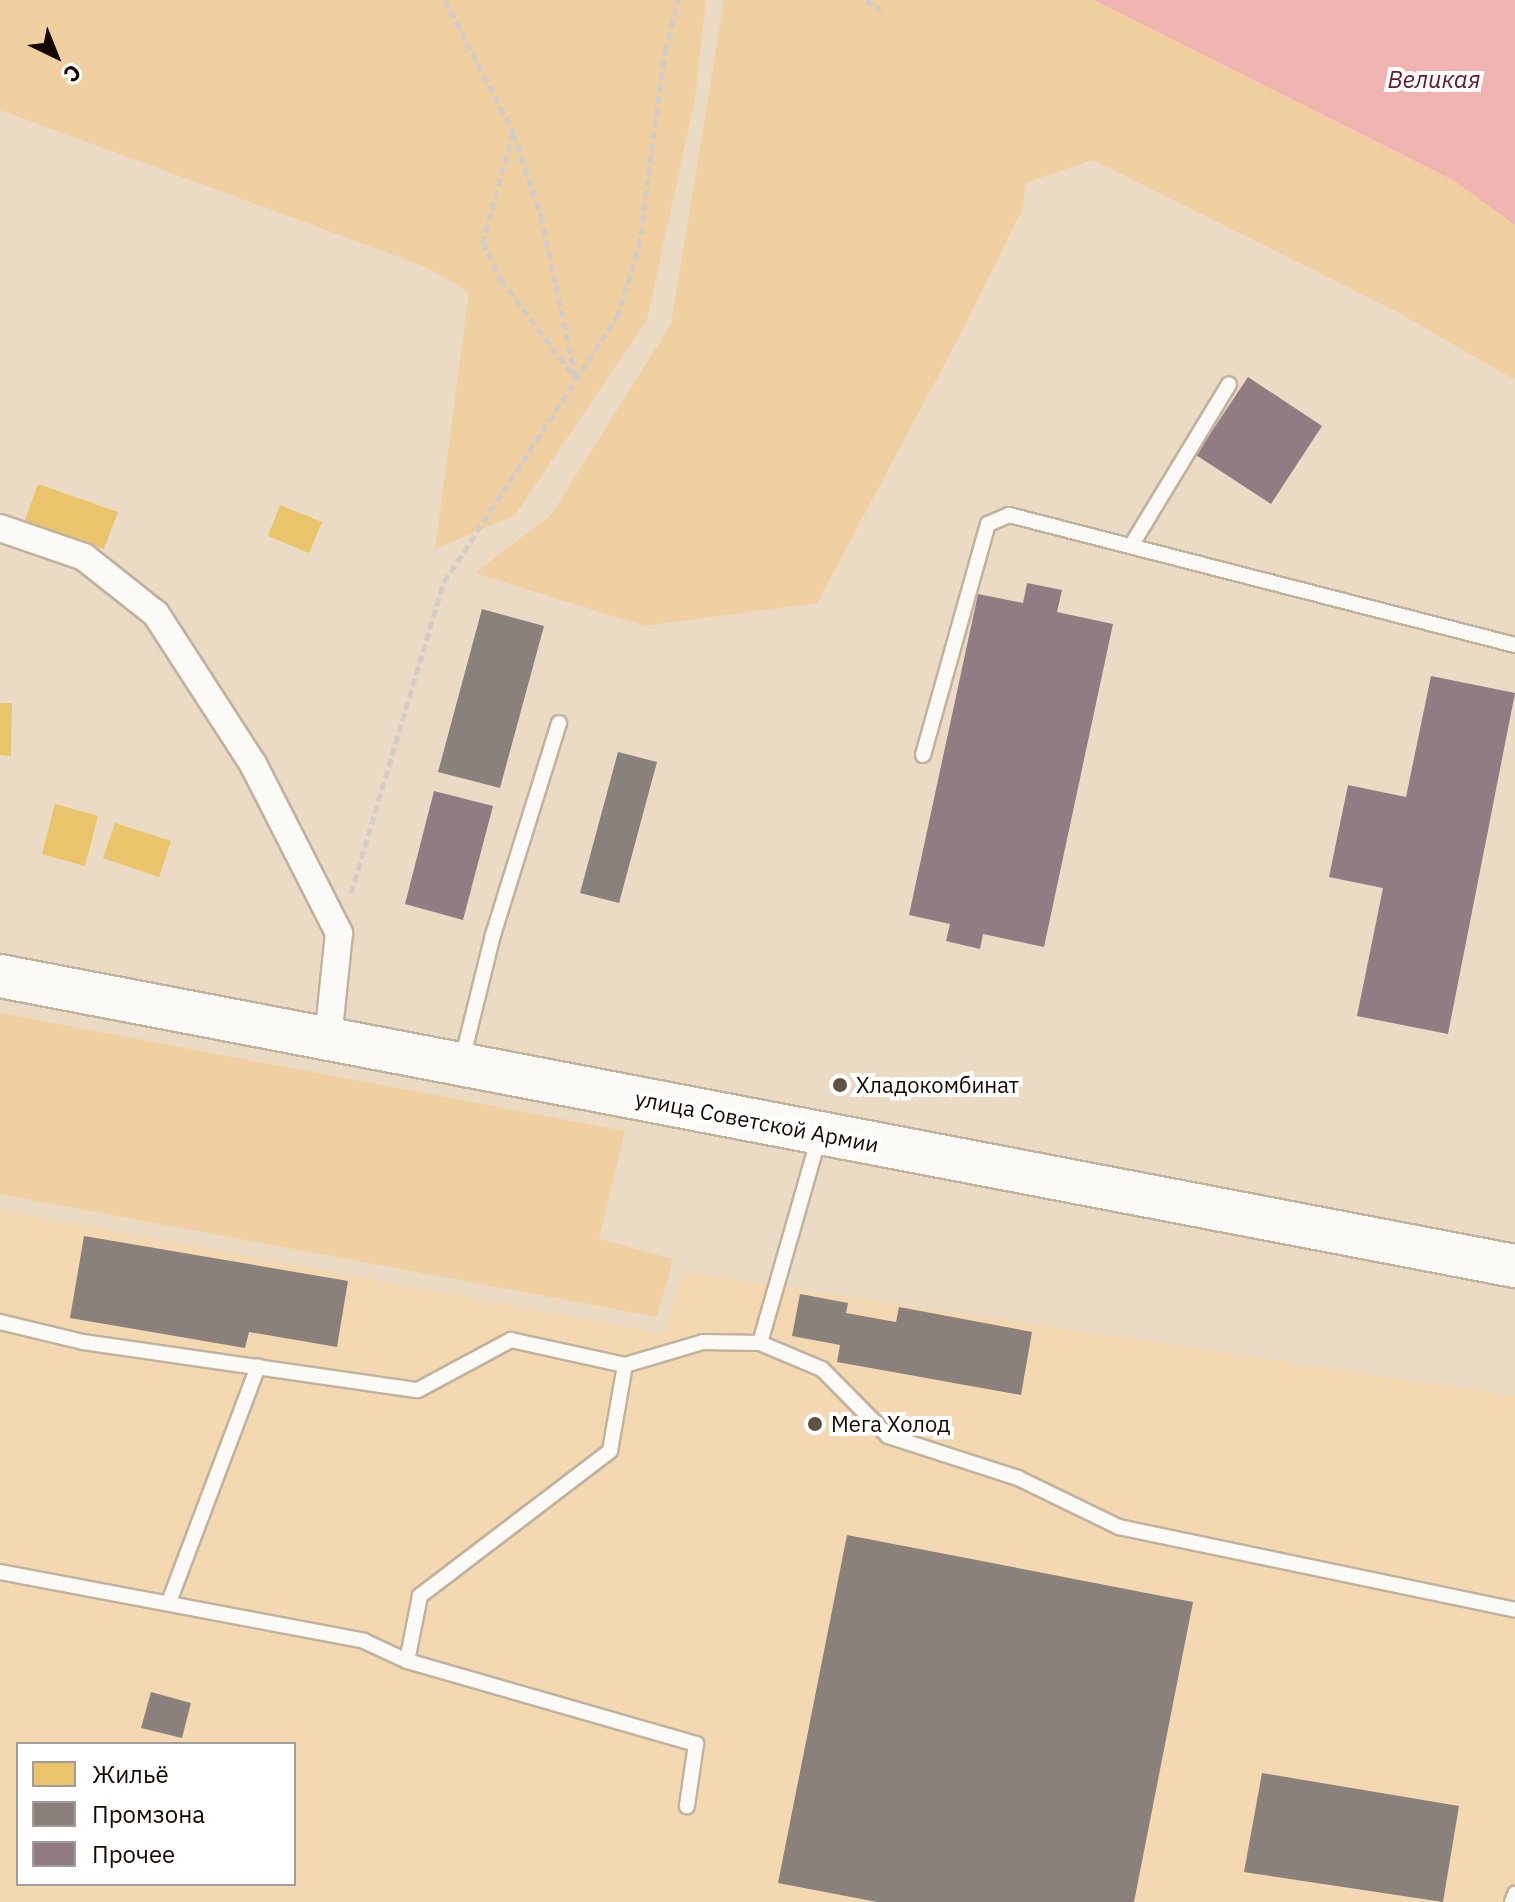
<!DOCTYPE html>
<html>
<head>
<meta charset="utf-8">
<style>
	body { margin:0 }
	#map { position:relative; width:1515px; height:1902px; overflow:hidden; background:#ecdbc4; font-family:"IBM Plex Sans",sans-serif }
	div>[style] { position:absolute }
	.built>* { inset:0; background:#f3d8b2 }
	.green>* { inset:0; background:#f0cfa1 }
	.water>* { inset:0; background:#f0b4b0 }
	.homes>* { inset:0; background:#e9c46a }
	.industry>* { inset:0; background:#8a817c }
	.building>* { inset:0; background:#917c84 }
	.path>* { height:5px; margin-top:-2.5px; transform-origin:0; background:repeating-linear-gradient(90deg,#d2cdc7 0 8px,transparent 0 12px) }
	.roads { filter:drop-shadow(2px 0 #c1b29e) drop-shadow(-2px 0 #c1b29e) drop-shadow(0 2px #c1b29e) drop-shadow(0 -2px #c1b29e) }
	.service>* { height:14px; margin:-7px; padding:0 7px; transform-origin:7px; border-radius:7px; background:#fcfaf6 }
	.minor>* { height:26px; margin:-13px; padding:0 13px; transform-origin:13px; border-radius:13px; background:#fcfaf6 }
	.primary>* { height:42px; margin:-21px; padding:0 21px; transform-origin:21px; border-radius:21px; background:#fcfaf6 }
	.dots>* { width:22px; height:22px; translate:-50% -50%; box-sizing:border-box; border:4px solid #fff; border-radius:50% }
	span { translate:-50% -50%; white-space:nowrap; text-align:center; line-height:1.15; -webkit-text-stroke:8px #fff; paint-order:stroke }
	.poi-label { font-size:22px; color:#150800 }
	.left { translate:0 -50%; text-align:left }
	.street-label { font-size:22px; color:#150800 }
	.water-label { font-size:24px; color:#671825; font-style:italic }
	.legend { position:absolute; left:16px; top:1742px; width:280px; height:144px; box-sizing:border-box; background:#fff; border:2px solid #a19c99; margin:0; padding:10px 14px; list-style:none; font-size:24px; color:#150800 }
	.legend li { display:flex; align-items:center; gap:16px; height:40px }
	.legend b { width:40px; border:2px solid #a19c99 }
	.north { position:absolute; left:16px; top:16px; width:80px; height:80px; -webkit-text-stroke:6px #fff; paint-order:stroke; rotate:137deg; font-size:22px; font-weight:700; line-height:32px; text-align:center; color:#150800 }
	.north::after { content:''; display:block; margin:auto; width:28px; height:36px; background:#150800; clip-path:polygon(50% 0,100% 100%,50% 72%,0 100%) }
</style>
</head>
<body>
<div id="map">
	<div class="built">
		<i style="clip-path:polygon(evenodd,0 1210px,664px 1334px,683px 1272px,1515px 1396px,1515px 1902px,0 1902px,0 1210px,18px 1744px,294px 1744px,294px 1884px,18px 1884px,18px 1744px)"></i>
	</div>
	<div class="green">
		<i style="clip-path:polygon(0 0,706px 0,695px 99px,647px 320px,515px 515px,435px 549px,469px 292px,426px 267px,0 110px)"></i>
		<i style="clip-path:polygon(724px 0,1094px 0,1453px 180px,1515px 225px,1515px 380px,1392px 309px,1093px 160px,1025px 183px,1023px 208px,959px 337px,817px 603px,644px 626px,475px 573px,551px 515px,671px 324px)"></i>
		<i style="clip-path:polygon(0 1013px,625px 1131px,599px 1239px,673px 1259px,657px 1317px,0 1194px)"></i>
	</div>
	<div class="water">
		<i style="clip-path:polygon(1094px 0,1515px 0,1515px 225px,1453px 180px)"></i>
	</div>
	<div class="homes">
		<i style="clip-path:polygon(38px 484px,118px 512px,104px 549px,25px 520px)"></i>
		<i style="clip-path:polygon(280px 505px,322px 522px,309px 553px,268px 536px)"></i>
		<i style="clip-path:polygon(0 703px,12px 703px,11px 756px,0 755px)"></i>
		<i style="clip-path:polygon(55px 804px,98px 816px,85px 866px,42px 854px)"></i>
		<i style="clip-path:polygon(115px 823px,171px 841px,159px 877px,103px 858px)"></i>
	</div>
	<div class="industry">
		<i style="clip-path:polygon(482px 609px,544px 626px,500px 788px,438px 772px)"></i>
		<i style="clip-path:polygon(618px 752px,657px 762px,619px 903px,580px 893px)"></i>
		<i style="clip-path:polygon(84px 1236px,348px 1281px,337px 1347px,249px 1332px,245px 1348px,70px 1318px)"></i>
		<i style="clip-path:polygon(800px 1294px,848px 1303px,846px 1313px,896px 1322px,899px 1307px,1032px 1332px,1021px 1395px,837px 1362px,840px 1345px,792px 1336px)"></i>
		<i style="clip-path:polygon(847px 1535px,1193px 1602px,1134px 1902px,877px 1902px,778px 1883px)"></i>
		<i style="clip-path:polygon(151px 1692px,191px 1703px,182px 1738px,141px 1728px)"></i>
		<i style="clip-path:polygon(1262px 1773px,1459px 1806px,1443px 1902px,1244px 1872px)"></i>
	</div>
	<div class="building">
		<i style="clip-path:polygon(1248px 377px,1322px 426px,1271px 504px,1196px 455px)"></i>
		<i style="clip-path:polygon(1027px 583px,1062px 590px,1057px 612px,1113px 624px,1044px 947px,983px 934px,980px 949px,946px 941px,950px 924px,909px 915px,978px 594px,1023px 603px)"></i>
		<i style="clip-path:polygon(1431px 676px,1515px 693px,1448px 1034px,1357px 1016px,1383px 888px,1329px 877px,1348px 785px,1406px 797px)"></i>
		<i style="clip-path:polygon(434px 791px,493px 806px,463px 920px,405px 904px)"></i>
	</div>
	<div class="path">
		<i style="left:445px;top:0;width:148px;rotate:62.7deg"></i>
		<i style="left:513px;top:132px;width:114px;rotate:105.3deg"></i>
		<i style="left:483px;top:242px;width:42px;rotate:64.7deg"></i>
		<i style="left:501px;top:280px;width:124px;rotate:52.9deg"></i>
		<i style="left:866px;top:0;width:18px;rotate:34deg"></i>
		<i style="left:513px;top:133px;width:88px;rotate:71.4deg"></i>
		<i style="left:541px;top:216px;width:163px;rotate:77.9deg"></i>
		<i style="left:351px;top:893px;width:325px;rotate:-73.4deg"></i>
		<i style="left:444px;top:582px;width:316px;rotate:-56.9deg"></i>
		<i style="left:617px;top:317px;width:74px;rotate:-72.8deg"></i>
		<i style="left:639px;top:246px;width:197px;rotate:-82.4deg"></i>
		<i style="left:665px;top:51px;width:53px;rotate:-74.6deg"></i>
	</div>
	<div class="roads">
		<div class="service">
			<i style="left:1131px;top:546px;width:189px;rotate:-58.8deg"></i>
			<i style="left:923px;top:755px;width:240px;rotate:-74.3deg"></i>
			<i style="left:988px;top:524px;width:23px;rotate:-23deg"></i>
			<i style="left:1009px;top:515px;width:522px;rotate:14.41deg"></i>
			<i style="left:462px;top:1060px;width:129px;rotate:-76.1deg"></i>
			<i style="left:493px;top:935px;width:222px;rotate:-72.7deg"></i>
			<i style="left:819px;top:1137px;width:214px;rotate:106deg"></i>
			<i style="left:760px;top:1343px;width:67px;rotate:22.8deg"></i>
			<i style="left:822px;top:1369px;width:94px;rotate:45.4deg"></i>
			<i style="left:888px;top:1436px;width:137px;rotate:17.9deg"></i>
			<i style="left:1018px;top:1478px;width:112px;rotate:25.9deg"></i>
			<i style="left:1119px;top:1527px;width:405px;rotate:11.8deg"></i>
			<i style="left:0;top:1322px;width:85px;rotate:13.5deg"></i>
			<i style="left:83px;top:1342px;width:338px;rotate:8.2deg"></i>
			<i style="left:418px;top:1390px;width:106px;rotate:-28.3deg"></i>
			<i style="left:511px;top:1340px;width:117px;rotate:12.4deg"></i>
			<i style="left:625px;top:1365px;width:81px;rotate:-16.4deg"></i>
			<i style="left:703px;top:1342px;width:57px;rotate:1deg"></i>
			<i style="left:625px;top:1365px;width:87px;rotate:99.9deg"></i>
			<i style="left:610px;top:1451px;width:239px;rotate:142.7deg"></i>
			<i style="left:420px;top:1596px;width:66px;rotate:101.3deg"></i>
			<i style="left:407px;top:1661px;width:301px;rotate:16deg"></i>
			<i style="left:696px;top:1744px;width:63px;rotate:98.3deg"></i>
			<i style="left:0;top:1572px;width:370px;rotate:10.7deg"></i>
			<i style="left:364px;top:1641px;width:47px;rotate:24.9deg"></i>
			<i style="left:169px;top:1602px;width:252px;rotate:-69.3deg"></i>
			<i style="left:1512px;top:1902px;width:9px;rotate:-69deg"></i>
		</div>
		<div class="minor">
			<i style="left:0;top:528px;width:89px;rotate:19deg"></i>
			<i style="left:84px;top:557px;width:92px;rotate:38.4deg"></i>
			<i style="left:156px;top:614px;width:179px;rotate:57.1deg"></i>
			<i style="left:253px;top:764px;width:190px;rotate:63deg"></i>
			<i style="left:339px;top:933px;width:107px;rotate:95.9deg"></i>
		</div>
		<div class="primary">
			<i style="left:0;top:976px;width:1543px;rotate:10.84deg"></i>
		</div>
	</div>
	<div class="dots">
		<i style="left:840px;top:1085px;background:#605245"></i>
		<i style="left:815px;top:1424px;background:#605245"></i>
	</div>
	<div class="poi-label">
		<span class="left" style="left:856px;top:1085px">Хладокомбинат</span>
		<span class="left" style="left:831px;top:1424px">Мега Холод</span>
	</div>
	<div class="street-label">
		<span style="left:757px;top:1121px;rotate:11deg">улица Советской Армии</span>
	</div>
	<div class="water-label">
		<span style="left:1434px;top:80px">Великая</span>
	</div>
	<ul class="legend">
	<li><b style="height:22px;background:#e9c46a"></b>Жильё</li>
	<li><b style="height:22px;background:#8a817c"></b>Промзона</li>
	<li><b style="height:22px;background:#917c84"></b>Прочее</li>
	</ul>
	<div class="north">С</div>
</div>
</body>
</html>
